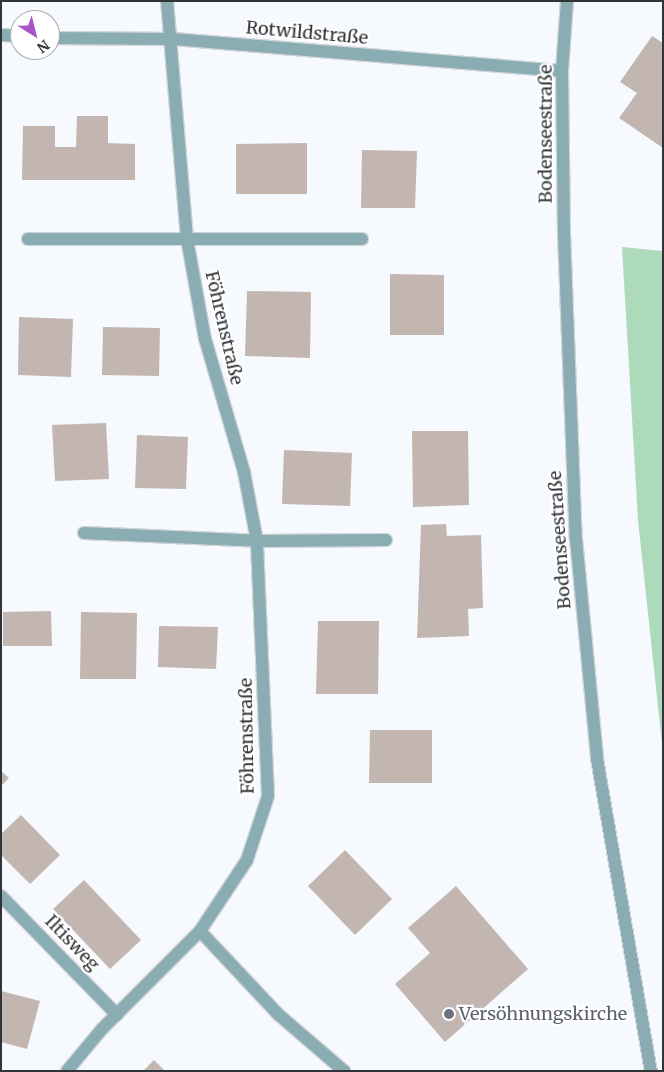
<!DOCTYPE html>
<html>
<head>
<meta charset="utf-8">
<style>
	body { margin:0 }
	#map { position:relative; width:664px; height:1072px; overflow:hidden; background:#f6f9fd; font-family:Merriweather,serif }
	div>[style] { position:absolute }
	.green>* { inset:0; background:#addaba }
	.building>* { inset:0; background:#c3b6b0 }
	.roads { filter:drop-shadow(1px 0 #d2d5d9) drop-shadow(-1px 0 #d2d5d9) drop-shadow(0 1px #d2d5d9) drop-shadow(0 -1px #d2d5d9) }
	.minor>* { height:12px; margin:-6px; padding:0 6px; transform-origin:6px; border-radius:6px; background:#89adb2 }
	.dots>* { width:14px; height:14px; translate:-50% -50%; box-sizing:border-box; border:2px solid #fff; border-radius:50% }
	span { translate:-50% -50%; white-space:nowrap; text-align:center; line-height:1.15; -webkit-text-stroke:4.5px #fff; paint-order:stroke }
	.street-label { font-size:18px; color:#303337 }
	.worship-label { font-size:18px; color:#5b616d }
	.left { translate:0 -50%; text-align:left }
	.frame { position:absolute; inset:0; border:2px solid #303337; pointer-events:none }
	.north { position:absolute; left:10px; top:10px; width:50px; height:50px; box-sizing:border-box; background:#fff; border:1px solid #acadaf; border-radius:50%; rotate:144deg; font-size:14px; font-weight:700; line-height:20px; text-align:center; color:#303337 }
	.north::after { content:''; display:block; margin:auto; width:18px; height:22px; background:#a856c6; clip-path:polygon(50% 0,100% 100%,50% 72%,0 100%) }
</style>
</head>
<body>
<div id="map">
	<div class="green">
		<i style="clip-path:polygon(622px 247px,663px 251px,663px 753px,638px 520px)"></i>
	</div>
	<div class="building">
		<i style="clip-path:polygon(652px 36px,663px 43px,663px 148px,619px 118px,637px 93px,620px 82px)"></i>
		<i style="clip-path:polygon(77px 116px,108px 116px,108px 143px,135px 144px,135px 180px,22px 180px,23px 126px,55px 126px,55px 147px,76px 147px)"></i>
		<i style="clip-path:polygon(307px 143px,307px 194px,236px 194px,236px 144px)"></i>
		<i style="clip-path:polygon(362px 150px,417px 151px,415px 208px,361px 208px)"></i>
		<i style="clip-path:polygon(390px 274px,444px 275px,444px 335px,390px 335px)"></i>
		<i style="clip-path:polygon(247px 291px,311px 292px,310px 358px,245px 356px)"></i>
		<i style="clip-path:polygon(19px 317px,73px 319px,71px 377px,18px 375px)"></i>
		<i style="clip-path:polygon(103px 327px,160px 328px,159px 376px,102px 375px)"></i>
		<i style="clip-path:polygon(106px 423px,109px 479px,55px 481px,52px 425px)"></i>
		<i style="clip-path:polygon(412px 431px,468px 431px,469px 505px,413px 507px)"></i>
		<i style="clip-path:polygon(137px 435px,188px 437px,186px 489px,135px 488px)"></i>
		<i style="clip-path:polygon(284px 450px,352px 453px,350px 506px,282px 504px)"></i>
		<i style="clip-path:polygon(446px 524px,447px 536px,481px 535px,483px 608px,468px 609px,469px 636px,417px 638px,421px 525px)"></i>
		<i style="clip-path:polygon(51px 611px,52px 646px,3px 646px,3px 612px)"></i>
		<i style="clip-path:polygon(81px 612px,137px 613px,136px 679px,80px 679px)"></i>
		<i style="clip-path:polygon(318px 621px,379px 621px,378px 694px,316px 694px)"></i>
		<i style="clip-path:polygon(159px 626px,218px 627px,216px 669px,158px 667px)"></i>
		<i style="clip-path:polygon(370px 730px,432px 730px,432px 783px,369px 783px)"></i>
		<i style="clip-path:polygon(1px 771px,9px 778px,1px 786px)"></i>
		<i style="clip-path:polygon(21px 815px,60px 855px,30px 884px,1px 855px,1px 834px)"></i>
		<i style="clip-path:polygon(345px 850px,392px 899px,355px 935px,308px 886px)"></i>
		<i style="clip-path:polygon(84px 880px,141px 940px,110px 969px,53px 909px)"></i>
		<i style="clip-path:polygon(456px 886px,528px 969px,445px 1042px,395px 984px,430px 953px,408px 928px)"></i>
		<i style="clip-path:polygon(1px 991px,40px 1001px,27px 1049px,1px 1042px)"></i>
		<i style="clip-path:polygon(154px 1060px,165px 1071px,143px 1071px)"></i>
	</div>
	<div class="roads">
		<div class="minor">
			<i style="left:567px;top:1px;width:70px;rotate:94.1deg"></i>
			<i style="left:562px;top:71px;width:162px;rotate:89.3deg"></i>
			<i style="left:564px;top:233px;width:306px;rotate:87.8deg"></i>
			<i style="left:576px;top:539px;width:221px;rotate:84.5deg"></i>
			<i style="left:597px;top:759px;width:317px;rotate:80.2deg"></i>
			<i style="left:1px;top:35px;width:19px;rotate:3deg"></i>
			<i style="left:50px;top:38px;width:123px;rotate:0.5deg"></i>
			<i style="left:173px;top:39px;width:390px;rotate:4.7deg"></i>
			<i style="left:28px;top:239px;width:334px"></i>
			<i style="left:84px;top:533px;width:173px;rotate:2.6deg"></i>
			<i style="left:257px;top:541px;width:129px;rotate:-0.4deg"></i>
			<i style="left:1px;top:896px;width:166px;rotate:45.7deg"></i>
			<i style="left:200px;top:931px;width:115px;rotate:46.8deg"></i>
			<i style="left:279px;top:1015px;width:86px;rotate:40.7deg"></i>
			<i style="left:67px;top:1071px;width:55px;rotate:-50.2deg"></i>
			<i style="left:102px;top:1029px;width:139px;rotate:-45deg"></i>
			<i style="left:200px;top:931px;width:85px;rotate:-56.5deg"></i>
			<i style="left:247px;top:860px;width:67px;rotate:-71.8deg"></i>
			<i style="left:268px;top:796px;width:255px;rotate:-92.5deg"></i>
			<i style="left:257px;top:541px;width:70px;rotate:-100.7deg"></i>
			<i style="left:244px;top:472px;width:139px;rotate:-106.3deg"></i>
			<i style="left:205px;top:339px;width:102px;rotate:-100.2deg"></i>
			<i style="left:187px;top:239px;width:239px;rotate:-94.8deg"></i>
		</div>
	</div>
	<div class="dots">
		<i style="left:449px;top:1014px;background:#6b7280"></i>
	</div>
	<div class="street-label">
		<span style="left:307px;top:33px;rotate:5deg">Rotwildstraße</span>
		<span style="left:546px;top:134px;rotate:-90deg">Bodenseestraße</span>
		<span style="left:224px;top:328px;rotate:77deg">Föhrenstraße</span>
		<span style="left:560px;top:540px;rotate:-94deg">Bodenseestraße</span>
		<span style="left:247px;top:736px;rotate:-91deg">Föhrenstraße</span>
		<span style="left:72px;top:943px;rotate:46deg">Iltisweg</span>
	</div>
	<div class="worship-label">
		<span class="left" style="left:459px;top:1014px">Versöhnungskirche</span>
	</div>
	<div class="frame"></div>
	<div class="north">N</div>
</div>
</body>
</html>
